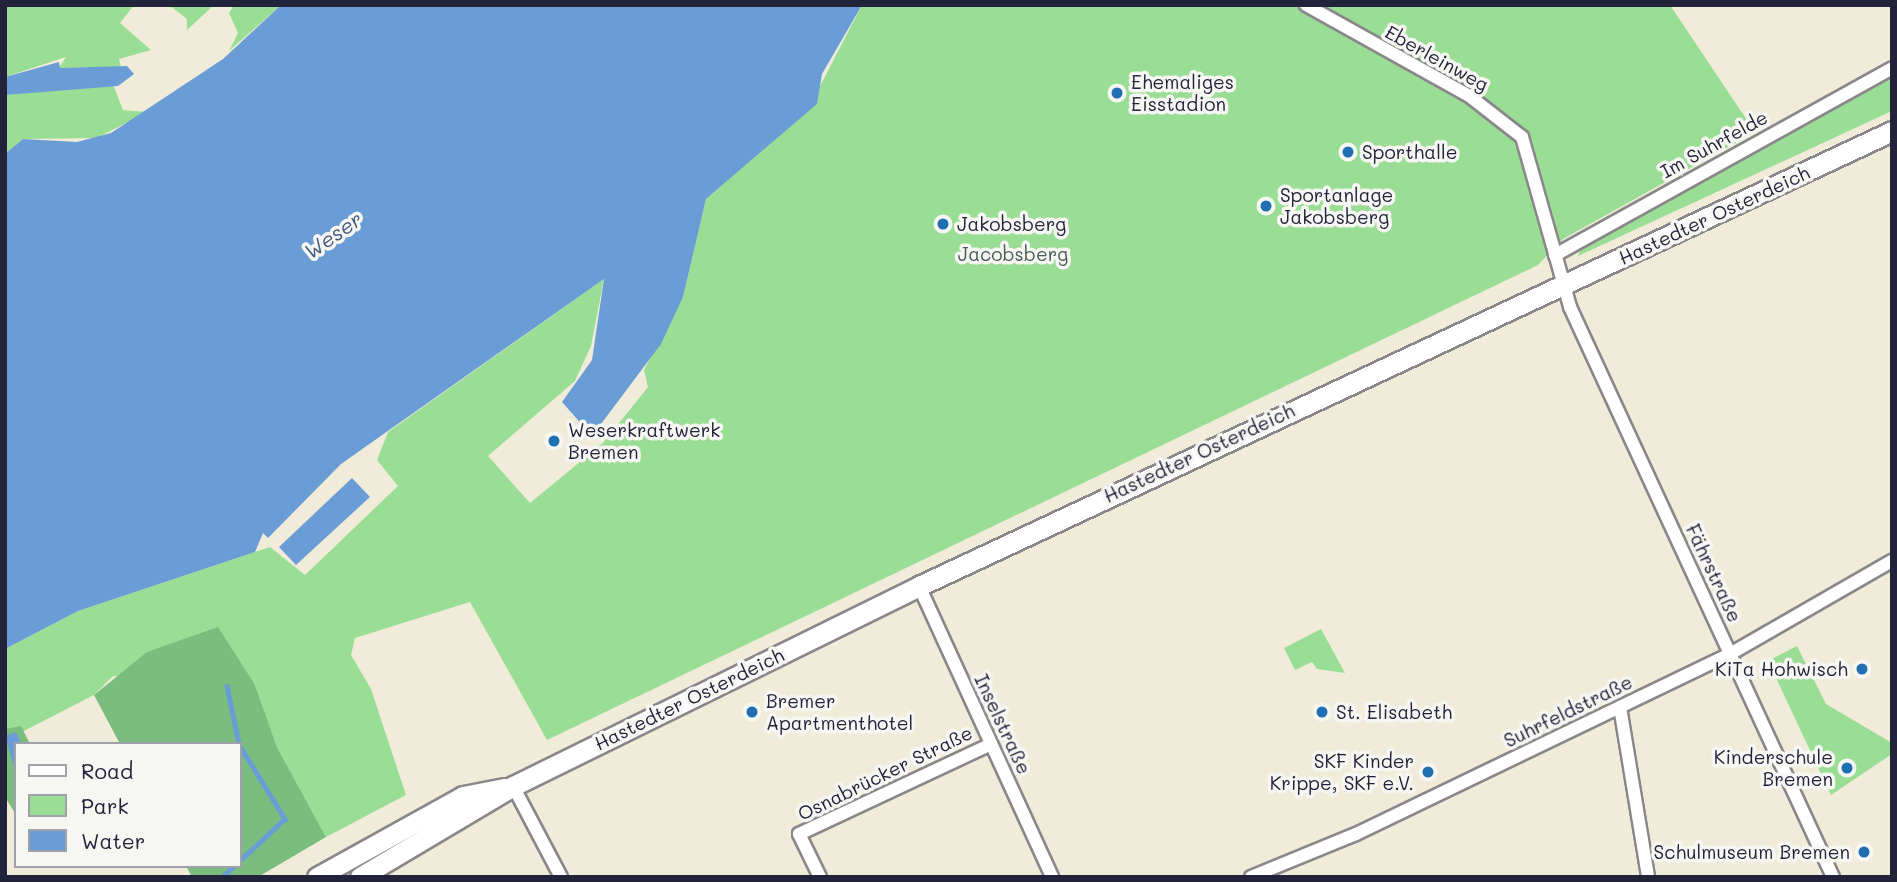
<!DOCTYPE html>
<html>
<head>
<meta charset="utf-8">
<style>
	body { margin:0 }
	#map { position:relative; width:1897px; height:882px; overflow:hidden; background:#f1ecda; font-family:Mali,sans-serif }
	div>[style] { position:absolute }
	.green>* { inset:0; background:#9ade96 }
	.forest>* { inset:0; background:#7bbd7f }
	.water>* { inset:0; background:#6a9cd5 }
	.stream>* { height:4.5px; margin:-2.25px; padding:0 2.25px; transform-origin:2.25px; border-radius:2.25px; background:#6a9cd5 }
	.roads { filter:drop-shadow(2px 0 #8a878a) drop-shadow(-2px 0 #8a878a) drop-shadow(0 2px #8a878a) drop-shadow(0 -2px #8a878a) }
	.street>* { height:12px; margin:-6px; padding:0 6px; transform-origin:6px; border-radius:6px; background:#fff }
	.primary>* { height:19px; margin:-9.5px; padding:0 9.5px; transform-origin:9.5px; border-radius:9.5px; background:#fff }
	.dots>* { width:19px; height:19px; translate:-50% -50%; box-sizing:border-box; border:4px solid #f6f6f2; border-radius:50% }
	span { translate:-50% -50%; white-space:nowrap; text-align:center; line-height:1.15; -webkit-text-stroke:7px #f6f6f2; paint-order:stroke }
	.street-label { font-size:19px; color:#22223b }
	.poi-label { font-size:19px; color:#22223b }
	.left { translate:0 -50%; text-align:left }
	.right { translate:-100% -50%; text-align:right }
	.park-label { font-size:19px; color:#465a56 }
	.water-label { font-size:21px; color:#425980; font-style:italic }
	.frame { position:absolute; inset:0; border:7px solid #22223b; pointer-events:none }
	.legend { position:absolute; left:14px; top:742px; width:228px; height:126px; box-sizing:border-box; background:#f6f6f2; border:2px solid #a1a1a9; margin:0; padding:9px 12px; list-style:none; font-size:21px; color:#22223b }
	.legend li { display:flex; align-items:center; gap:14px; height:35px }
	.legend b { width:35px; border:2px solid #a1a1a9 }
</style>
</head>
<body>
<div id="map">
	<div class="green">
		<i style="clip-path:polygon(5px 5px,134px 5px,120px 23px,151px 50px,119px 59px,121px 67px,59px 68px,66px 57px,5px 77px)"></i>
		<i style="clip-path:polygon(169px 5px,214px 5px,187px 30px,187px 19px)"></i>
		<i style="clip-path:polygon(234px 5px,281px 5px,229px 51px,238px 33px,229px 13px)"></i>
		<i style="clip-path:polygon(862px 5px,1670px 5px,1755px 132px,1563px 239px,1538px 265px,547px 740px,470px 602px,355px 638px,351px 655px,371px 689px,406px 795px,326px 837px,277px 747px,255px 685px,113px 676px,94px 695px,24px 731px,5px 729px,5px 649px,78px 611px,270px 547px,305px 575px,398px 486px,377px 460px,388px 432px,604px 279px,591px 346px,575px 381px,488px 456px,530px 503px,603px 443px,648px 387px,644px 370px,683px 297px,706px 199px,806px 113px)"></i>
		<i style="clip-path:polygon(1892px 74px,1892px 111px,1578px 256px,1583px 243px)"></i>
		<i style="clip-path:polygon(112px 82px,123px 110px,147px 112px,97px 138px,23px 139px,5px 154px,5px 95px)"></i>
		<i style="clip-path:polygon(1321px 629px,1345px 673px,1317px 669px,1312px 662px,1295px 670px,1284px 648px)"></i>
		<i style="clip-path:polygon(1797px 646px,1826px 704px,1892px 743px,1892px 754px,1831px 795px,1768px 661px)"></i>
	</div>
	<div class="forest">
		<i style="clip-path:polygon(218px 627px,255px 685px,277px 747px,326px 837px,258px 877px,192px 877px,186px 866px,240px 866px,240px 744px,120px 744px,94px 695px,147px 652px)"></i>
		<i style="clip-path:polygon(21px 726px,30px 744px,16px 744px,16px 815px,5px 797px,5px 729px)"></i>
	</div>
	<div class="water">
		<i style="clip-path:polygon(281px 5px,862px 5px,822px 74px,817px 104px,706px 199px,683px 297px,661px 344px,592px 436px,562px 402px,592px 360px,604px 279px,341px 464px,268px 538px,263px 533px,255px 552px,78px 611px,5px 649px,5px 154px,23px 139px,77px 142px,111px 133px,223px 59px)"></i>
		<i style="clip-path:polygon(59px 62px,60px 68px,127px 66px,134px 74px,118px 86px,5px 95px,5px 77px)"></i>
		<i style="clip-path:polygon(352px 478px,370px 497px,296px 565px,279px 547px)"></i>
		<i style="clip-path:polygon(16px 732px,22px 744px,16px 744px,16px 774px,5px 736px)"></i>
	</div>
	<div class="stream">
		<i style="left:227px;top:686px;width:59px;rotate:78.3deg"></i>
		<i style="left:240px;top:746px;width:86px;rotate:58.3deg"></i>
		<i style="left:285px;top:819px;width:62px;rotate:137deg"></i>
		<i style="left:222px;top:877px;width:16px;rotate:-43deg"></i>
	</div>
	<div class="roads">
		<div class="street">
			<i style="left:1306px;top:5px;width:185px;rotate:29.1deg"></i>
			<i style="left:1468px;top:95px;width:68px;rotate:37.9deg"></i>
			<i style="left:1522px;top:137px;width:177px;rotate:74.2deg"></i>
			<i style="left:1570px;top:307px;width:628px;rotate:65.23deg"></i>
			<i style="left:1555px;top:255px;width:385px;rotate:-29deg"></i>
			<i style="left:919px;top:586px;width:320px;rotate:65.4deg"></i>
			<i style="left:1620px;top:707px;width:172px;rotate:80.6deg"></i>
			<i style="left:513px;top:786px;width:103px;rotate:62.2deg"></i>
			<i style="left:820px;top:877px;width:48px;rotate:-116deg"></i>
			<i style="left:799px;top:834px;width:212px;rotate:-25.1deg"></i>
			<i style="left:1251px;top:877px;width:113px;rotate:-22.3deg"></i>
			<i style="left:1356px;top:834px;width:415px;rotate:-25.7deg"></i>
			<i style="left:1730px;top:654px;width:187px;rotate:-29.9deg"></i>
		</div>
		<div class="primary">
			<i style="left:317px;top:877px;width:167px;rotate:-29deg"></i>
			<i style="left:463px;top:796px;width:43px;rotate:-10.8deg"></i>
			<i style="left:360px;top:877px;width:178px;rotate:-30.7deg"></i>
			<i style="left:513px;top:786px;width:453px;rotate:-26.2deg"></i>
			<i style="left:919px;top:586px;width:1074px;rotate:-25.06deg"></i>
		</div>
	</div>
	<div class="dots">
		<i style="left:1117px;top:93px;background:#1f6fb2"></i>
		<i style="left:1348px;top:152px;background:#1f6fb2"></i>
		<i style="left:1266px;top:206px;background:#1f6fb2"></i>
		<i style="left:943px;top:224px;background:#1f6fb2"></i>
		<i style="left:554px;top:441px;background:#1f6fb2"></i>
		<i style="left:1862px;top:669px;background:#1f6fb2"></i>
		<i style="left:752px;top:712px;background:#1f6fb2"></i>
		<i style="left:1322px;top:712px;background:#1f6fb2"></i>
		<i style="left:1847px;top:768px;background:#1f6fb2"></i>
		<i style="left:1428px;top:772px;background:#1f6fb2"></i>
		<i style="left:1864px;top:852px;background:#1f6fb2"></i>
	</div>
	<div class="street-label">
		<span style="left:1437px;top:58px;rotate:29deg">Eberleinweg</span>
		<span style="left:1714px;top:144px;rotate:-29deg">Im Suhrfelde</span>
		<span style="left:1714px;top:215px;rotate:-25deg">Hastedter Osterdeich</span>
		<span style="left:1199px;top:453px;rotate:-25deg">Hastedter Osterdeich</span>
		<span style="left:1714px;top:573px;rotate:65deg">Fährstraße</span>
		<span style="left:689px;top:699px;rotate:-26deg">Hastedter Osterdeich</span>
		<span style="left:1568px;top:711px;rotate:-26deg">Suhrfeldstraße</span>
		<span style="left:1003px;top:724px;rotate:65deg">Inselstraße</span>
		<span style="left:885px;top:773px;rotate:-26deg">Osnabrücker Straße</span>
	</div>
	<div class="poi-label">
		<span class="left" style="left:1131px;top:93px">Ehemaliges<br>Eisstadion</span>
		<span class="left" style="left:1362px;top:152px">Sporthalle</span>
		<span class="left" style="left:1280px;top:206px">Sportanlage<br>Jakobsberg</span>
		<span class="left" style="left:957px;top:224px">Jakobsberg</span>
		<span class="left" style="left:568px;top:441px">Weserkraftwerk<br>Bremen</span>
		<span class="right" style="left:1848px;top:669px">KiTa Hohwisch</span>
		<span class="left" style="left:766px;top:712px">Bremer<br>Apartmenthotel</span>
		<span class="left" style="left:1336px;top:712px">St. Elisabeth</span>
		<span class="right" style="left:1833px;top:768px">Kinderschule<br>Bremen</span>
		<span class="right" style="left:1414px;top:772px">SKF Kinder<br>Krippe, SKF e.V.</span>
		<span class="right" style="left:1850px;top:852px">Schulmuseum Bremen</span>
	</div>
	<div class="park-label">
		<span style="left:1013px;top:254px">Jacobsberg</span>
	</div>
	<div class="water-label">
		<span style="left:333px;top:235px;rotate:-35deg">Weser</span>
	</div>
	<div class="frame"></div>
	<ul class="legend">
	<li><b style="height:9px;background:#fff"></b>Road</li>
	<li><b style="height:19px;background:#9ade96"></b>Park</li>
	<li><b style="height:19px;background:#6a9cd5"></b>Water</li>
	</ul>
</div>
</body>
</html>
